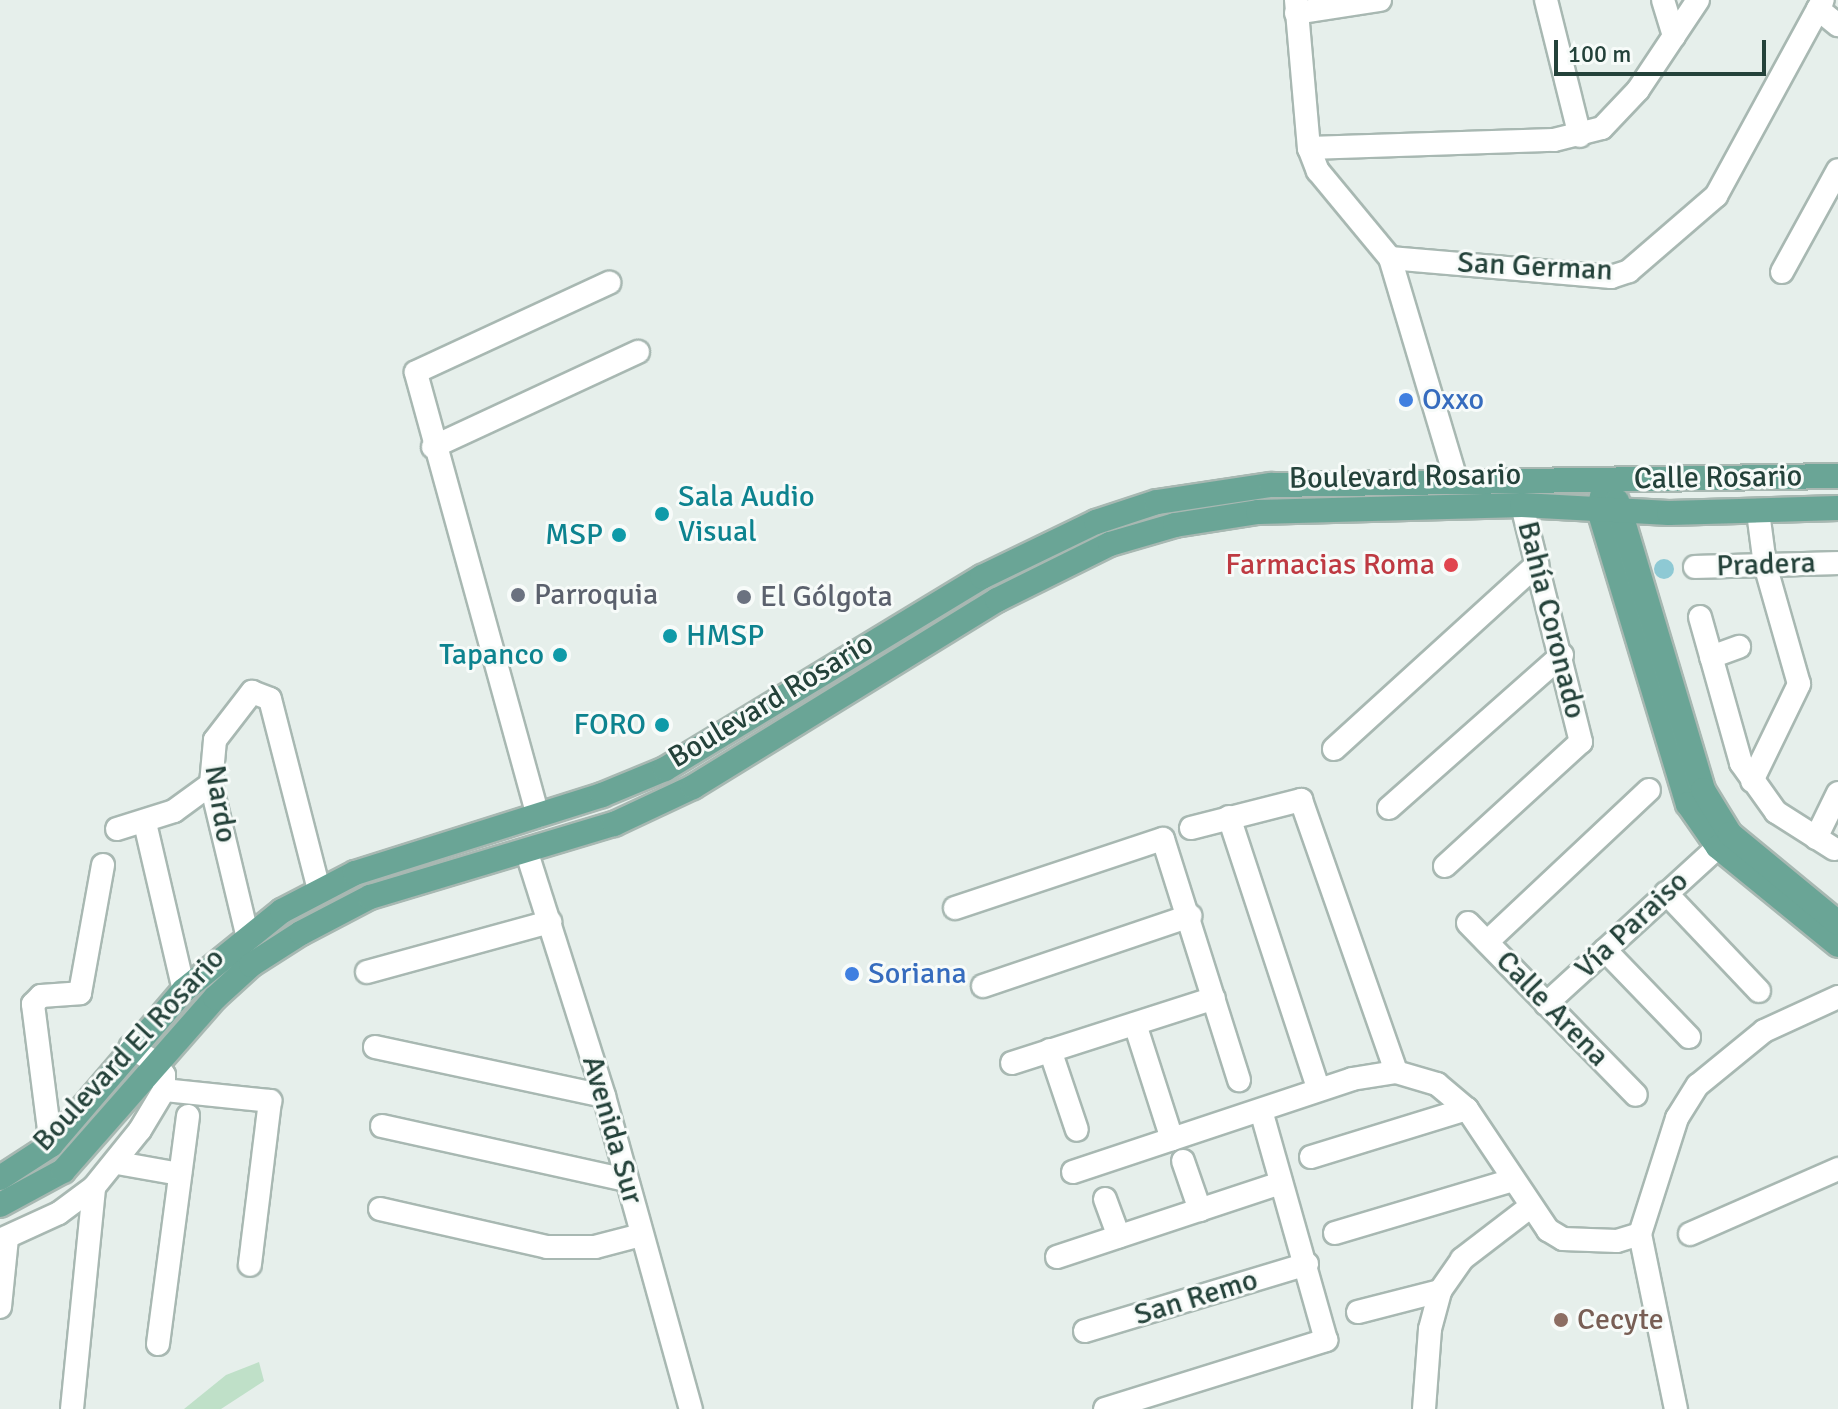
<!DOCTYPE html>
<html>
<head>
<meta charset="utf-8">
<style>
	body { margin:0 }
	#map { position:relative; width:1838px; height:1409px; overflow:hidden; background:#e6efeb; font-family:Signika,sans-serif }
	div>[style] { position:absolute }
	.green>* { inset:0; background:#bfe0c8 }
	.water>* { inset:0; background:#8ec9d4 }
	.round { border-radius:50% }
	.roads { filter:drop-shadow(2px 0 #a8b8b2) drop-shadow(-2px 0 #a8b8b2) drop-shadow(0 2px #a8b8b2) drop-shadow(0 -2px #a8b8b2) }
	.minor>* { height:22px; margin:-11px; padding:0 11px; transform-origin:11px; border-radius:11px; background:#fff }
	.major>* { height:24px; margin:-12px; padding:0 12px; transform-origin:12px; border-radius:12px; background:#6aa596 }
	.dots>* { width:22px; height:22px; translate:-50% -50%; box-sizing:border-box; border:4px solid #f7fbf9; border-radius:50% }
	span { translate:-50% -50%; white-space:nowrap; text-align:center; line-height:1.15; -webkit-text-stroke:6px #f7fbf9; paint-order:stroke }
	.street-label { font-size:30px; color:#24423a }
	.shop-label { font-size:30px; color:#366cbe }
	.left { translate:0 -50%; text-align:left }
	.culture-label { font-size:30px; color:#0d838f }
	.right { translate:-100% -50%; text-align:right }
	.health-label { font-size:30px; color:#be3a42 }
	.worship-label { font-size:30px; color:#5b616d }
	.education-label { font-size:30px; color:#785e54 }
	.scale { position:absolute; left:1554px; top:40px; width:212px; height:36px; box-sizing:border-box; border:4px solid #24423a; border-top:0; padding-left:10px; font-size:24px; line-height:28px; white-space:nowrap; color:#24423a; -webkit-text-stroke:6px #f7fbf9; paint-order:stroke }
</style>
</head>
<body>
<div id="map">
	<div class="green">
		<i style="clip-path:polygon(259px 1362px,264px 1381px,221px 1409px,184px 1409px,226px 1375px)"></i>
	</div>
	<div class="water">
		<i class="round" style="left:1654px;top:559px;width:20px;height:20px"></i>
	</div>
	<div class="roads">
		<div class="minor">
			<i style="left:1296px;top:0;width:149px;rotate:85deg"></i>
			<i style="left:1309px;top:148px;width:25px;rotate:69deg"></i>
			<i style="left:1318px;top:171px;width:113px;rotate:50.4deg"></i>
			<i style="left:1390px;top:258px;width:232px;rotate:73.4deg"></i>
			<i style="left:1546px;top:0;width:140px;rotate:76deg"></i>
			<i style="left:1663px;top:0;width:38px;rotate:73deg"></i>
			<i style="left:1818px;top:9px;width:26px;rotate:39deg"></i>
			<i style="left:1296px;top:13px;width:85px;rotate:-8.8deg"></i>
			<i style="left:1309px;top:148px;width:245px;rotate:-1.9deg"></i>
			<i style="left:1554px;top:140px;width:49px;rotate:-14deg"></i>
			<i style="left:1602px;top:128px;width:52px;rotate:-46.5deg"></i>
			<i style="left:1638px;top:90px;width:108px;rotate:-56.3deg"></i>
			<i style="left:1390px;top:258px;width:222px;rotate:4.9deg"></i>
			<i style="left:1611px;top:277px;width:19px;rotate:-18deg"></i>
			<i style="left:1629px;top:271px;width:115px;rotate:-40.8deg"></i>
			<i style="left:1716px;top:196px;width:223px;rotate:-61.4deg"></i>
			<i style="left:1782px;top:272px;width:116px;rotate:-61.2deg"></i>
			<i style="left:433px;top:447px;width:226px;rotate:-24.9deg"></i>
			<i style="left:1695px;top:567px;width:143px;rotate:-1.6deg"></i>
			<i style="left:1700px;top:617px;width:152px;rotate:74.3deg"></i>
			<i style="left:1741px;top:763px;width:60px;rotate:54.5deg"></i>
			<i style="left:1776px;top:812px;width:69px;rotate:32.5deg"></i>
			<i style="left:1711px;top:657px;width:30px;rotate:-20deg"></i>
			<i style="left:1334px;top:749px;width:275px;rotate:-42.3deg"></i>
			<i style="left:1752px;top:781px;width:108px;rotate:-64.1deg"></i>
			<i style="left:1799px;top:684px;width:124px;rotate:-105.9deg"></i>
			<i style="left:1765px;top:565px;width:53px;rotate:-97.5deg"></i>
			<i style="left:1389px;top:808px;width:231px;rotate:-41.5deg"></i>
			<i style="left:538px;top:816px;width:460px;rotate:-105.4deg"></i>
			<i style="left:416px;top:372px;width:213px;rotate:-24.8deg"></i>
			<i style="left:1229px;top:817px;width:287px;rotate:71.8deg"></i>
			<i style="left:145px;top:823px;width:171px;rotate:76.9deg"></i>
			<i style="left:1191px;top:828px;width:114px;rotate:-14.3deg"></i>
			<i style="left:1301px;top:800px;width:288px;rotate:70.7deg"></i>
			<i style="left:117px;top:829px;width:60px;rotate:-17.5deg"></i>
			<i style="left:174px;top:811px;width:46px;rotate:-36.1deg"></i>
			<i style="left:1816px;top:838px;width:50px;rotate:-63.9deg"></i>
			<i style="left:527px;top:853px;width:255px;rotate:72.4deg"></i>
			<i style="left:604px;top:1096px;width:325px;rotate:74.5deg"></i>
			<i style="left:1445px;top:866px;width:184px;rotate:-42.4deg"></i>
			<i style="left:1581px;top:742px;width:244px;rotate:-104deg"></i>
			<i style="left:1666px;top:893px;width:135px;rotate:46.5deg"></i>
			<i style="left:955px;top:908px;width:219px;rotate:-18.4deg"></i>
			<i style="left:1163px;top:839px;width:253px;rotate:72.5deg"></i>
			<i style="left:1468px;top:923px;width:240px;rotate:45.7deg"></i>
			<i style="left:247px;top:934px;width:154px;rotate:-103.5deg"></i>
			<i style="left:211px;top:784px;width:44px;rotate:-84.8deg"></i>
			<i style="left:215px;top:740px;width:61px;rotate:-52.4deg"></i>
			<i style="left:252px;top:692px;width:19px;rotate:21deg"></i>
			<i style="left:270px;top:699px;width:197px;rotate:75.6deg"></i>
			<i style="left:1487px;top:942px;width:222px;rotate:-43.2deg"></i>
			<i style="left:1605px;top:950px;width:121px;rotate:46deg"></i>
			<i style="left:367px;top:972px;width:190px;rotate:-15.3deg"></i>
			<i style="left:983px;top:986px;width:219px;rotate:-18.7deg"></i>
			<i style="left:1546px;top:1004px;width:233px;rotate:-42.4deg"></i>
			<i style="left:1135px;top:1024px;width:121px;rotate:72.2deg"></i>
			<i style="left:375px;top:1047px;width:234px;rotate:12.1deg"></i>
			<i style="left:1050px;top:1050px;width:84px;rotate:71.4deg"></i>
			<i style="left:1012px;top:1063px;width:212px;rotate:-17.8deg"></i>
			<i style="left:164px;top:1090px;width:107px;rotate:5.9deg"></i>
			<i style="left:270px;top:1101px;width:165px;rotate:97deg"></i>
			<i style="left:382px;top:1126px;width:250px;rotate:12.5deg"></i>
			<i style="left:51px;top:1145px;width:142px;rotate:-97.3deg"></i>
			<i style="left:33px;top:1004px;width:11px;rotate:-45deg"></i>
			<i style="left:41px;top:996px;width:39px;rotate:-4deg"></i>
			<i style="left:80px;top:993px;width:130px;rotate:-79.8deg"></i>
			<i style="left:1311px;top:1157px;width:163px;rotate:-17.1deg"></i>
			<i style="left:1183px;top:1161px;width:52px;rotate:70.9deg"></i>
			<i style="left:118px;top:1163px;width:63px;rotate:10.1deg"></i>
			<i style="left:1073px;top:1172px;width:294px;rotate:-18.4deg"></i>
			<i style="left:1352px;top:1079px;width:45px;rotate:-9deg"></i>
			<i style="left:1396px;top:1072px;width:43px;rotate:16.3deg"></i>
			<i style="left:1437px;top:1084px;width:39px;rotate:40deg"></i>
			<i style="left:1467px;top:1109px;width:146px;rotate:56.2deg"></i>
			<i style="left:1548px;top:1230px;width:17px;rotate:31deg"></i>
			<i style="left:1563px;top:1239px;width:54px;rotate:2.1deg"></i>
			<i style="left:1617px;top:1241px;width:24px;rotate:-17deg"></i>
			<i style="left:1640px;top:1234px;width:122px;rotate:-72.3deg"></i>
			<i style="left:1677px;top:1118px;width:39px;rotate:-58deg"></i>
			<i style="left:1698px;top:1085px;width:85px;rotate:-39.3deg"></i>
			<i style="left:1764px;top:1031px;width:81px;rotate:-24.7deg"></i>
			<i style="left:1105px;top:1199px;width:40px;rotate:69.8deg"></i>
			<i style="left:380px;top:1209px;width:171px;rotate:12.8deg"></i>
			<i style="left:547px;top:1247px;width:48px"></i>
			<i style="left:595px;top:1247px;width:48px;rotate:-14.6deg"></i>
			<i style="left:1335px;top:1233px;width:186px;rotate:-16.6deg"></i>
			<i style="left:1640px;top:1234px;width:179px;rotate:78.4deg"></i>
			<i style="left:1690px;top:1234px;width:162px;rotate:-23.7deg"></i>
			<i style="left:0;top:1240px;width:65px;rotate:-24.6deg"></i>
			<i style="left:59px;top:1213px;width:44px;rotate:-36.6deg"></i>
			<i style="left:94px;top:1187px;width:73px;rotate:-51.1deg"></i>
			<i style="left:140px;top:1130px;width:47px;rotate:-59deg"></i>
			<i style="left:164px;top:1090px;width:15px;rotate:-90deg"></i>
			<i style="left:164px;top:1075px;width:16px;rotate:-125deg"></i>
			<i style="left:155px;top:1062px;width:29px;rotate:-149deg"></i>
			<i style="left:1057px;top:1257px;width:236px;rotate:-18.3deg"></i>
			<i style="left:0;top:1307px;width:69px;rotate:-84.2deg"></i>
			<i style="left:1358px;top:1312px;width:85px;rotate:-14.4deg"></i>
			<i style="left:1085px;top:1331px;width:232px;rotate:-16.8deg"></i>
			<i style="left:158px;top:1344px;width:230px;rotate:-82.5deg"></i>
			<i style="left:72px;top:1409px;width:223px;rotate:-84.3deg"></i>
			<i style="left:1105px;top:1409px;width:232px;rotate:-17.3deg"></i>
			<i style="left:1326px;top:1340px;width:238px;rotate:-105.8deg"></i>
			<i style="left:1424px;top:1409px;width:80px;rotate:-85.7deg"></i>
			<i style="left:1430px;top:1329px;width:39px;rotate:-75deg"></i>
			<i style="left:1440px;top:1291px;width:39px;rotate:-55deg"></i>
			<i style="left:1462px;top:1259px;width:86px;rotate:-37.4deg"></i>
		</div>
		<div class="major">
			<i style="left:1602px;top:496px;width:14px;rotate:102deg"></i>
			<i style="left:1599px;top:510px;width:307px;rotate:73.2deg"></i>
			<i style="left:1688px;top:804px;width:52px;rotate:55.1deg"></i>
			<i style="left:1718px;top:847px;width:155px;rotate:39.2deg"></i>
			<i style="left:1617px;top:501px;width:302px;rotate:73.4deg"></i>
			<i style="left:1703px;top:790px;width:52px;rotate:58.5deg"></i>
			<i style="left:1730px;top:834px;width:140px;rotate:39.5deg"></i>
			<i style="left:0;top:1178px;width:61px;rotate:-32.9deg"></i>
			<i style="left:51px;top:1145px;width:204px;rotate:-49.4deg"></i>
			<i style="left:184px;top:990px;width:126px;rotate:-38.9deg"></i>
			<i style="left:282px;top:911px;width:82px;rotate:-27.5deg"></i>
			<i style="left:355px;top:873px;width:259px;rotate:-17.5deg"></i>
			<i style="left:602px;top:795px;width:68px;rotate:-22.4deg"></i>
			<i style="left:665px;top:769px;width:371px;rotate:-31.2deg"></i>
			<i style="left:982px;top:577px;width:127px;rotate:-25.8deg"></i>
			<i style="left:1096px;top:522px;width:64px;rotate:-18.2deg"></i>
			<i style="left:1157px;top:502px;width:115px;rotate:-8.5deg"></i>
			<i style="left:1271px;top:485px;width:567px;rotate:-0.91deg"></i>
			<i style="left:0;top:1205px;width:72px;rotate:-28.4deg"></i>
			<i style="left:63px;top:1171px;width:230px;rotate:-48.7deg"></i>
			<i style="left:215px;top:998px;width:49px;rotate:-42.5deg"></i>
			<i style="left:251px;top:965px;width:59px;rotate:-32.6deg"></i>
			<i style="left:301px;top:933px;width:78px;rotate:-27.6deg"></i>
			<i style="left:370px;top:897px;width:255px;rotate:-16.7deg"></i>
			<i style="left:614px;top:824px;width:87px;rotate:-25.1deg"></i>
			<i style="left:693px;top:787px;width:357px;rotate:-31.6deg"></i>
			<i style="left:997px;top:600px;width:126px;rotate:-26.4deg"></i>
			<i style="left:1110px;top:544px;width:68px;rotate:-16.3deg"></i>
			<i style="left:1175px;top:525px;width:84px;rotate:-8.9deg"></i>
			<i style="left:1258px;top:512px;width:264px;rotate:-1.5deg"></i>
			<i style="left:1522px;top:505px;width:147px;rotate:3.1deg"></i>
			<i style="left:1669px;top:513px;width:169px;rotate:-1.7deg"></i>
		</div>
	</div>
	<div class="dots">
		<i style="left:1406px;top:400px;background:#3f7fe0"></i>
		<i style="left:662px;top:514px;background:#0f9aa8"></i>
		<i style="left:619px;top:535px;background:#0f9aa8"></i>
		<i style="left:1451px;top:565px;background:#e0444e"></i>
		<i style="left:518px;top:595px;background:#6b7280"></i>
		<i style="left:744px;top:597px;background:#6b7280"></i>
		<i style="left:670px;top:636px;background:#0f9aa8"></i>
		<i style="left:560px;top:655px;background:#0f9aa8"></i>
		<i style="left:662px;top:725px;background:#0f9aa8"></i>
		<i style="left:852px;top:974px;background:#3f7fe0"></i>
		<i style="left:1561px;top:1320px;background:#8d6e63"></i>
	</div>
	<div class="street-label">
		<span style="left:1535px;top:267px;rotate:3deg">San German</span>
		<span style="left:1405px;top:477px;rotate:-1deg">Boulevard Rosario</span>
		<span style="left:1718px;top:478px;rotate:-1deg">Calle Rosario</span>
		<span style="left:1766px;top:565px;rotate:-2deg">Pradera</span>
		<span style="left:1551px;top:620px;rotate:76deg">Bahía Coronado</span>
		<span style="left:771px;top:701px;rotate:-31deg">Boulevard Rosario</span>
		<span style="left:220px;top:804px;rotate:81deg">Nardo</span>
		<span style="left:1632px;top:925px;rotate:-43deg">Vía Paraiso</span>
		<span style="left:1552px;top:1009px;rotate:46deg">Calle Arena</span>
		<span style="left:129px;top:1050px;rotate:-47deg">Boulevard El Rosario</span>
		<span style="left:612px;top:1130px;rotate:74deg">Avenida Sur</span>
		<span style="left:1196px;top:1298px;rotate:-17deg">San Remo</span>
	</div>
	<div class="shop-label">
		<span class="left" style="left:1422px;top:400px">Oxxo</span>
		<span class="left" style="left:868px;top:974px">Soriana</span>
	</div>
	<div class="culture-label">
		<span class="left" style="left:678px;top:514px">Sala Audio<br>Visual</span>
		<span class="right" style="left:603px;top:535px">MSP</span>
		<span class="left" style="left:686px;top:636px">HMSP</span>
		<span class="right" style="left:544px;top:655px">Tapanco</span>
		<span class="right" style="left:646px;top:725px">FORO</span>
	</div>
	<div class="health-label">
		<span class="right" style="left:1435px;top:565px">Farmacias Roma</span>
	</div>
	<div class="worship-label">
		<span class="left" style="left:534px;top:595px">Parroquia</span>
		<span class="left" style="left:760px;top:597px">El Gólgota</span>
	</div>
	<div class="education-label">
		<span class="left" style="left:1577px;top:1320px">Cecyte</span>
	</div>
	<div class="scale">100 m</div>
</div>
</body>
</html>
